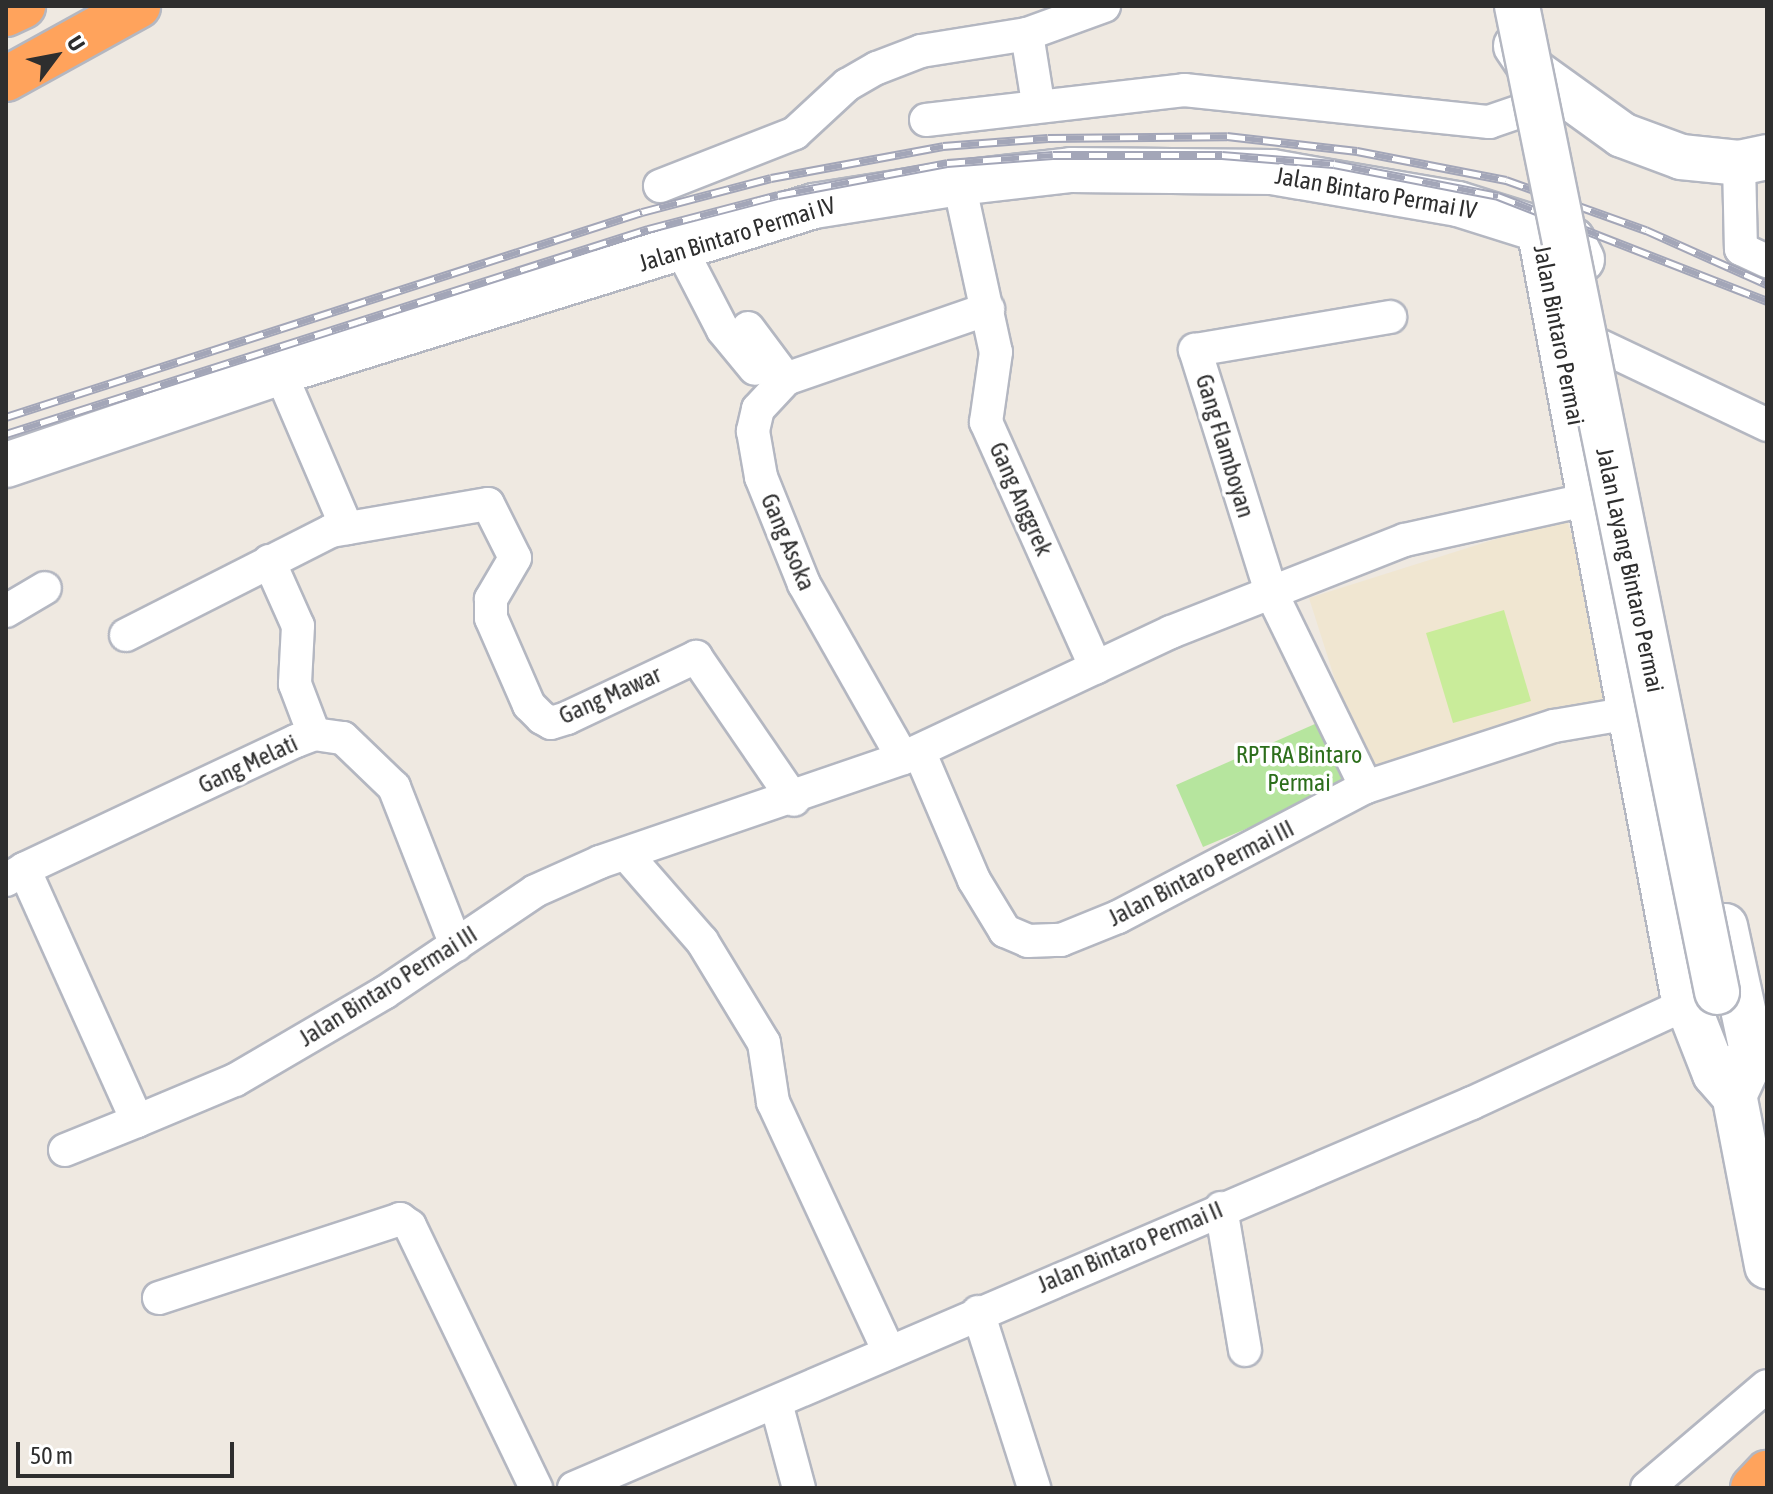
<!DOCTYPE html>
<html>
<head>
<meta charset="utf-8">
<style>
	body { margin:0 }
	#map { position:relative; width:1773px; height:1494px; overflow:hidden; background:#efe9e1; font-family:"Asap Condensed",sans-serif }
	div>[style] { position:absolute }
	.education>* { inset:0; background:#f0e6d1 }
	.green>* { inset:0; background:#b6e59e }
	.pitch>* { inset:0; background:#c9ec9a }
	.roads { filter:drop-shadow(2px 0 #b4b7c1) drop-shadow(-2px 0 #b4b7c1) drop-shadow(0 2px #b4b7c1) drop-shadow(0 -2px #b4b7c1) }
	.street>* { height:32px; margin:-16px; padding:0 16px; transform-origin:16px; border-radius:16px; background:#fff }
	.secondary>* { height:44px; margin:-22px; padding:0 22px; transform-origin:22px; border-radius:22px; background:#fff }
	.highway>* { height:44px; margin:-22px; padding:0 22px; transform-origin:22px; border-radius:22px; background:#ffa35c }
	.rail>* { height:9px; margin-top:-4.5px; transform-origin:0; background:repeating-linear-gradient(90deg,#fff 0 18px,#a3a6b8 0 36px); box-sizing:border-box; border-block:2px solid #a3a6b8 }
	.bridges { filter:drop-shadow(2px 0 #b4b7c1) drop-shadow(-2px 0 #b4b7c1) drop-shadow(0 2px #b4b7c1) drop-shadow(0 -2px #b4b7c1) }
	.secondary-bridge>* { height:44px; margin:-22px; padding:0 22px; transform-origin:22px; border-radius:22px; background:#fff }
	span { translate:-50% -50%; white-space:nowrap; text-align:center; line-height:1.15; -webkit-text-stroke:7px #fff; paint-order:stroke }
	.street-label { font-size:24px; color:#2e2e2e }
	.park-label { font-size:24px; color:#2c6e1b }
	.frame { position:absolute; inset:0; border:8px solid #2e2e2e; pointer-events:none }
	.north { position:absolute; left:16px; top:16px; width:80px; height:80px; -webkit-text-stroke:6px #fff; paint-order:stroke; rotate:58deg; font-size:22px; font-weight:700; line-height:32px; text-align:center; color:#2e2e2e }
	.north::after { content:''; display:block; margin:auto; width:28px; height:36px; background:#2e2e2e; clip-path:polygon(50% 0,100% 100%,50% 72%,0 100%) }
	.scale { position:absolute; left:16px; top:1442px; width:218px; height:36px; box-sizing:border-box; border:4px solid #2e2e2e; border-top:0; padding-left:10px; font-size:24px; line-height:28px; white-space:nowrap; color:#2e2e2e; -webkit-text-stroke:6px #fff; paint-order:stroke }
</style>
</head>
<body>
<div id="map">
	<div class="education">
		<i style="clip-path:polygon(1566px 517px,1622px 693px,1365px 774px,1309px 598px)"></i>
	</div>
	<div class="green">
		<i style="clip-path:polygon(1324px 720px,1350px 785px,1203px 847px,1176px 785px)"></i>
	</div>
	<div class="pitch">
		<i style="clip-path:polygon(1504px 610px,1531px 701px,1453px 723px,1426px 633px)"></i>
	</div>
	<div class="roads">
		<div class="street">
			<i style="left:1027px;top:34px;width:70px;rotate:80.9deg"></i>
			<i style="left:926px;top:120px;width:260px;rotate:-6.6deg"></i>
			<i style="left:1184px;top:90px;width:307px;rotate:6deg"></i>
			<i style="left:1489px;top:122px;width:71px;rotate:-18.9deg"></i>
			<i style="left:1739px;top:163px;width:86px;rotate:88.7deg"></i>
			<i style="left:1741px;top:249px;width:29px;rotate:25deg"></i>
			<i style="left:959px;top:183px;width:173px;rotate:77.7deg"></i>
			<i style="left:996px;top:352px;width:71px;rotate:98.1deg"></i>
			<i style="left:986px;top:422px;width:269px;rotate:65.9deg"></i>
			<i style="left:660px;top:186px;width:145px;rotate:-21.4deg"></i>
			<i style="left:795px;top:133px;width:71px;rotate:-42.7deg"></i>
			<i style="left:847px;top:85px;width:34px;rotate:-30deg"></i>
			<i style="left:877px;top:68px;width:47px;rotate:-21.1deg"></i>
			<i style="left:921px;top:51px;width:107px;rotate:-9.1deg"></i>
			<i style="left:1027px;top:34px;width:82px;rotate:-20deg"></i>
			<i style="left:681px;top:249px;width:91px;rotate:62.6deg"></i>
			<i style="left:723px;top:330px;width:50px;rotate:50.6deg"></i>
			<i style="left:748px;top:328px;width:64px;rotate:53.3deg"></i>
			<i style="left:786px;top:379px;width:41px;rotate:133deg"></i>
			<i style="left:758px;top:409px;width:23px;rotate:103deg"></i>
			<i style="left:753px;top:431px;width:47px;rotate:80.1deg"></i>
			<i style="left:761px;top:477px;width:115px;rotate:68.1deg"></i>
			<i style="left:804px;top:584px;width:200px;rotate:60.4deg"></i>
			<i style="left:1601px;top:346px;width:184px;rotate:25.4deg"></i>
			<i style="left:280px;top:372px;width:170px;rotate:66.8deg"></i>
			<i style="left:786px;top:379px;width:214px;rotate:-19.1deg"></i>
			<i style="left:269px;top:561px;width:71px;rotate:66deg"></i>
			<i style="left:298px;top:626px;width:58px;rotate:93deg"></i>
			<i style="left:295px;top:684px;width:53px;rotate:69.2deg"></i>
			<i style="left:6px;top:611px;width:45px;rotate:-30.5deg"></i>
			<i style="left:126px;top:635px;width:230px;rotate:-26.9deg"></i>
			<i style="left:331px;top:531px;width:159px;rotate:-9.8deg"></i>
			<i style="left:488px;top:504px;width:60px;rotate:63.4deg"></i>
			<i style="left:515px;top:558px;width:48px;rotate:120.3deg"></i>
			<i style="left:491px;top:599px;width:19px;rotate:90deg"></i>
			<i style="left:491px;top:618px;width:95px;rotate:66.4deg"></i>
			<i style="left:529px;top:705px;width:18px;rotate:45deg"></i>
			<i style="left:542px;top:718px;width:10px;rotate:29deg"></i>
			<i style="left:551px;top:723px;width:17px;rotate:-17deg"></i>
			<i style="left:567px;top:718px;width:143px;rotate:-25.3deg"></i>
			<i style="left:696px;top:657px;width:173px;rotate:55.6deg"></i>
			<i style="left:919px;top:751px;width:140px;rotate:66.9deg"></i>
			<i style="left:974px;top:880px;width:60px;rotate:58.7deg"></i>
			<i style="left:1005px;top:931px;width:25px;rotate:23deg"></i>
			<i style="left:1028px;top:941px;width:33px;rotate:-2deg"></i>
			<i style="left:1061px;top:940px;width:61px;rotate:-22deg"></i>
			<i style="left:1118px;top:917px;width:280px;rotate:-27.7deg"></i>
			<i style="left:1366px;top:787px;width:198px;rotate:-18deg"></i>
			<i style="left:1554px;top:726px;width:77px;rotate:-9.7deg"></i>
			<i style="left:1366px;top:787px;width:217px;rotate:-116deg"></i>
			<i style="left:1271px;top:592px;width:254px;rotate:-107.4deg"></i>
			<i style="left:1195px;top:350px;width:198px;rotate:-9.6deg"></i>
			<i style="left:626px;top:854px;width:116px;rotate:48.9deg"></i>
			<i style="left:702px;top:941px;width:119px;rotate:58.7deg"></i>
			<i style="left:764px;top:1043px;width:60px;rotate:81.3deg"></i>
			<i style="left:773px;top:1102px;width:276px;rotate:65.1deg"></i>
			<i style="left:24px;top:869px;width:301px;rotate:-25.2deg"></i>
			<i style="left:296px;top:741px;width:19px;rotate:-21deg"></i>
			<i style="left:314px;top:734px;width:29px;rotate:8deg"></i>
			<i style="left:343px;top:738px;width:71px;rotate:43.9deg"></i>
			<i style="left:394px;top:787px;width:170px;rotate:68.6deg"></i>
			<i style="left:6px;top:880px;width:21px;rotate:-31deg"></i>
			<i style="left:24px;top:869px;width:276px;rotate:65.8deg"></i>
			<i style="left:137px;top:1121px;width:106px;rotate:-22.7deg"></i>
			<i style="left:235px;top:1080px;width:173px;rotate:-30.3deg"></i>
			<i style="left:384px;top:993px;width:182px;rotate:-34deg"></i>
			<i style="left:535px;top:891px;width:71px;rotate:-24deg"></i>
			<i style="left:600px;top:862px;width:320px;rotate:-18.9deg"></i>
			<i style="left:903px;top:758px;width:296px;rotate:-25.2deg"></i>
			<i style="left:1171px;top:632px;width:251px;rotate:-21.5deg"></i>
			<i style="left:1405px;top:540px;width:189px;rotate:-12.5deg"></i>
			<i style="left:65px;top:1150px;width:78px;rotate:-21.9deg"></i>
			<i style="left:1221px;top:1208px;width:144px;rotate:80.4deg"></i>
			<i style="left:159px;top:1298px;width:254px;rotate:-18.1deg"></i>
			<i style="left:400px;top:1219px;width:12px;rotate:35deg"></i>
			<i style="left:410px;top:1226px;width:291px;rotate:64.3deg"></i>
			<i style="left:978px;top:1312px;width:185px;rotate:72.3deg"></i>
			<i style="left:776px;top:1403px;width:88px;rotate:74.9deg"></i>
			<i style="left:574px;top:1488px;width:977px;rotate:-23.21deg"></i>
			<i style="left:1472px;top:1103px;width:236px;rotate:-24.8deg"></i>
			<i style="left:1647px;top:1488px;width:157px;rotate:-40.4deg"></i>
		</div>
		<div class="secondary">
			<i style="left:1516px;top:46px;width:29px;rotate:56deg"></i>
			<i style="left:1532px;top:70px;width:111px;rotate:35.8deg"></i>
			<i style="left:1622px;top:135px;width:63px;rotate:20.4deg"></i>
			<i style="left:1681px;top:157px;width:58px;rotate:5.9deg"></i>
			<i style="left:1739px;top:163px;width:29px;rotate:-12deg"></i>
			<i style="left:1539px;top:228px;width:775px;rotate:79.37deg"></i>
			<i style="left:1682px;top:990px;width:90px;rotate:68.6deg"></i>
			<i style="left:1715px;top:1074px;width:29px;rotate:49deg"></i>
			<i style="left:6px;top:465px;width:289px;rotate:-18.7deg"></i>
			<i style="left:280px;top:372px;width:559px;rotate:-17.27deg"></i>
			<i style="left:814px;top:206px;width:147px;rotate:-9deg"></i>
			<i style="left:959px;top:183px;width:113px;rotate:-6.6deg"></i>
			<i style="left:1071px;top:170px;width:201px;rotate:0.6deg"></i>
			<i style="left:1272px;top:172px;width:189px;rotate:9.8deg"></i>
			<i style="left:1458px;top:204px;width:120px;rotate:17.5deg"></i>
			<i style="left:1572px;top:240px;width:22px;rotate:63deg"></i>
			<i style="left:1725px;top:926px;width:132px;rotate:77.8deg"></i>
			<i style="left:1753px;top:1055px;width:45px;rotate:114.9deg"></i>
			<i style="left:1729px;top:1068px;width:202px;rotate:79.1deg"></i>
		</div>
		<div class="highway">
			<i style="left:6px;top:14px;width:19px;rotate:-25deg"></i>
			<i style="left:6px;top:79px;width:151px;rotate:-28.9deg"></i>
			<i style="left:1753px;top:1488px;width:21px;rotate:-47deg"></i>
		</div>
	</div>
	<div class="rail">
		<i style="left:6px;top:417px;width:668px;rotate:-17.87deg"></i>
		<i style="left:642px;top:212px;width:133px;rotate:-14.8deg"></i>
		<i style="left:771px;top:178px;width:175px;rotate:-10.5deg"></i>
		<i style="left:943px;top:146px;width:105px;rotate:-4.4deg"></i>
		<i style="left:1048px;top:138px;width:179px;rotate:-0.6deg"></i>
		<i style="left:1227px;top:136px;width:131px;rotate:6.6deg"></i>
		<i style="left:1357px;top:151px;width:152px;rotate:11deg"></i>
		<i style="left:1506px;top:180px;width:149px;rotate:19.7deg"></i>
		<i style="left:1646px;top:230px;width:133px;rotate:24.1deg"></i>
		<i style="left:6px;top:434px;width:674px;rotate:-17.71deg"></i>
		<i style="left:648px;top:229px;width:134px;rotate:-14.7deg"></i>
		<i style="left:778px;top:195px;width:172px;rotate:-10.7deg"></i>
		<i style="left:947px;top:163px;width:106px;rotate:-4.3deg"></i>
		<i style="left:1053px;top:155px;width:169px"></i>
		<i style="left:1222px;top:155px;width:112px;rotate:4.6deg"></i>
		<i style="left:1334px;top:164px;width:167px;rotate:11deg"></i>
		<i style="left:1498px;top:196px;width:289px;rotate:21.3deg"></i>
	</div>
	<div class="bridges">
		<div class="secondary-bridge">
			<i style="left:1517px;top:6px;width:1006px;rotate:78.53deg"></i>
		</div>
	</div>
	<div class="street-label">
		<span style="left:1376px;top:193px;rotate:10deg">Jalan Bintaro Permai IV</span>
		<span style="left:737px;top:234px;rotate:-17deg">Jalan Bintaro Permai IV</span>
		<span style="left:1559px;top:335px;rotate:79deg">Jalan Bintaro Permai</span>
		<span style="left:1225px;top:446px;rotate:73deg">Gang Flamboyan</span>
		<span style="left:1021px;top:499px;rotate:66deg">Gang Anggrek</span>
		<span style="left:788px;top:542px;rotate:67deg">Gang Asoka</span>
		<span style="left:1630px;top:570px;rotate:78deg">Jalan Layang Bintaro Permai</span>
		<span style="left:610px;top:695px;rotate:-24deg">Gang Mawar</span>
		<span style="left:248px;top:764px;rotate:-25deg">Gang Melati</span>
		<span style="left:1201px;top:873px;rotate:-27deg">Jalan Bintaro Permai III</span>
		<span style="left:388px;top:986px;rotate:-32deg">Jalan Bintaro Permai III</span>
		<span style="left:1130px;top:1247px;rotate:-23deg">Jalan Bintaro Permai II</span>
	</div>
	<div class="park-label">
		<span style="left:1299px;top:769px">RPTRA Bintaro<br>Permai</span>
	</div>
	<div class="frame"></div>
	<div class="north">U</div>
	<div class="scale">50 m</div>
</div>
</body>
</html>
